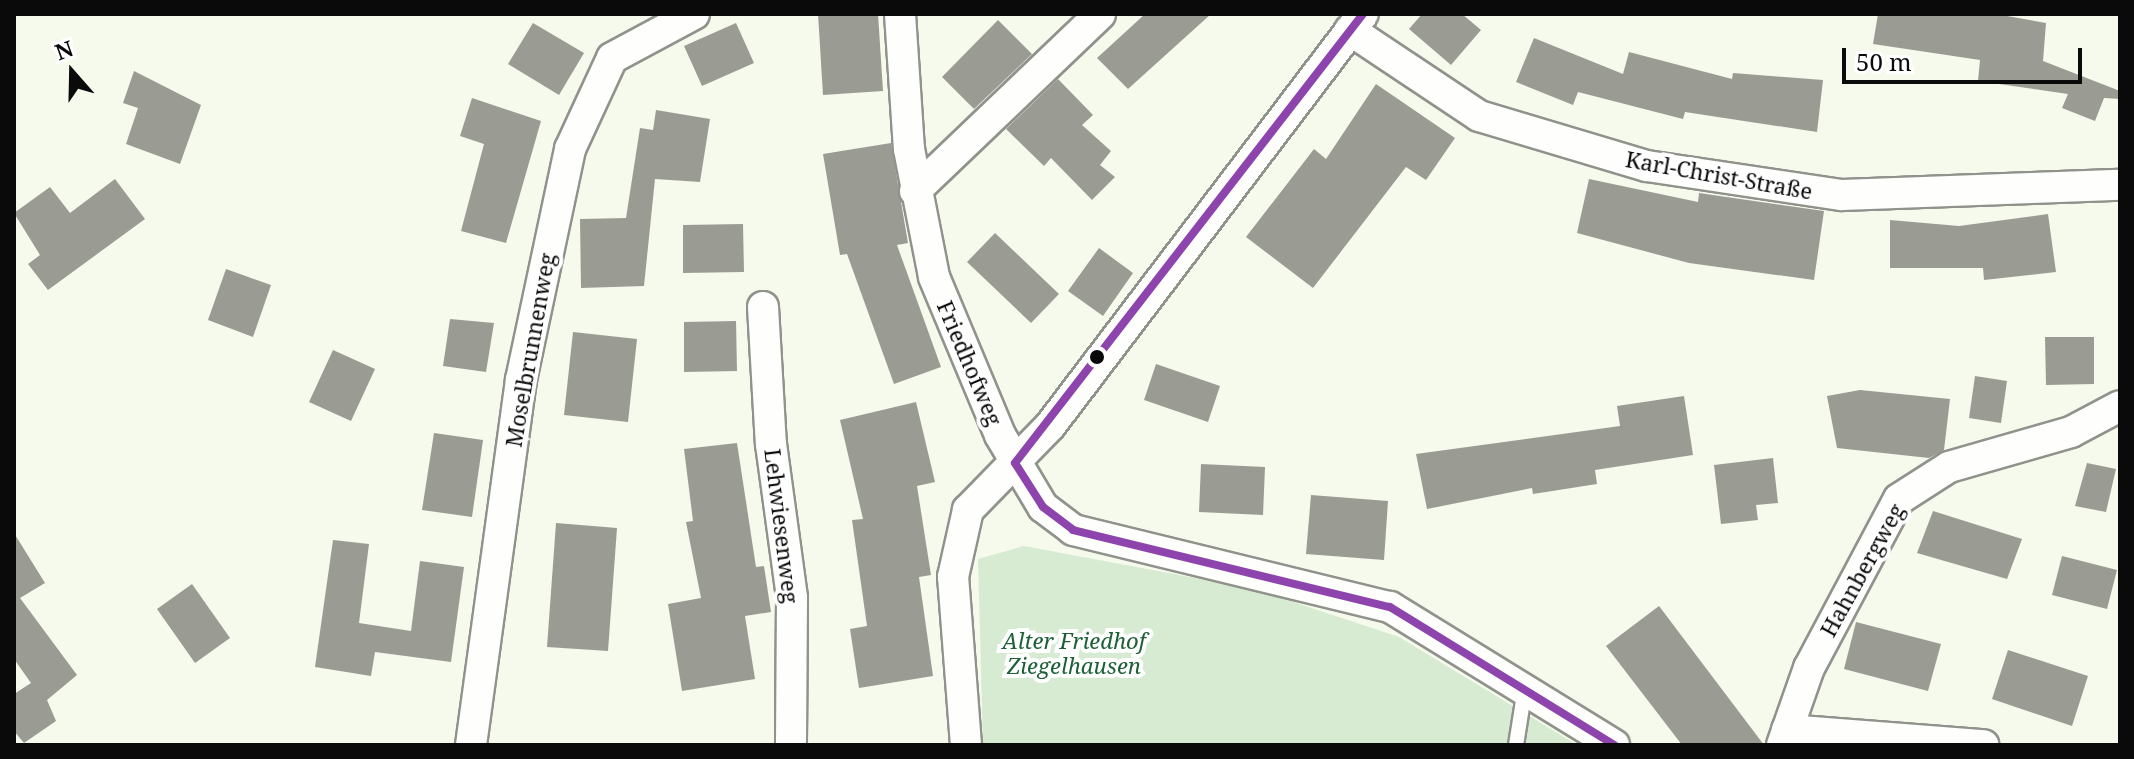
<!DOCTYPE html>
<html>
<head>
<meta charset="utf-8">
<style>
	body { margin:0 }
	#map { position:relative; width:2134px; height:759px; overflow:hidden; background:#f5faed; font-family:"Noto Serif",serif }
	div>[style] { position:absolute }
	.cemetery>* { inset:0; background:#d7ebd2 }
	.building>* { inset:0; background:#9a9c94 }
	.roads { filter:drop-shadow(2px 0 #90928c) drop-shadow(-2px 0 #90928c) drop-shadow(0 2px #90928c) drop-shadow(0 -2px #90928c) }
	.lane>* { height:14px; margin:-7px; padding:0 7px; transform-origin:7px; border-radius:7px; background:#fefefc }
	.street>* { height:30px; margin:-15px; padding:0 15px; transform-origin:15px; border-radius:15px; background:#fefefc }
	.bus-1>* { height:8px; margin:-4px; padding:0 4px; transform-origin:4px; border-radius:4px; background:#8e44ad }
	.dots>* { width:22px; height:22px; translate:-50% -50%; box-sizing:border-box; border:4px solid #fff; border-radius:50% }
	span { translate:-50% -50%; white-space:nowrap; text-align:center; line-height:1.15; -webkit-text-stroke:8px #fff; paint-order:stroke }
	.street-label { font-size:22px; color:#0a0a0a }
	.park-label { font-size:22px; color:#1d6036; font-style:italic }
	.frame { position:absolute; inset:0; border:16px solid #0a0a0a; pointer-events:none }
	.north { position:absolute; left:32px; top:32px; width:80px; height:80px; -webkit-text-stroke:6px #fff; paint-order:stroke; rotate:340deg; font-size:22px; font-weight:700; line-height:32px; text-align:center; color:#0a0a0a }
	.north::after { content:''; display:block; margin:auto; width:28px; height:36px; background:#0a0a0a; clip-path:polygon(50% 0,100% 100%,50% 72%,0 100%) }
	.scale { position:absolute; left:1842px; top:48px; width:240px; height:36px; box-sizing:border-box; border:4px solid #0a0a0a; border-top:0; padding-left:10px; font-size:24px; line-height:28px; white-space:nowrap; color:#0a0a0a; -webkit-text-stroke:6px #fff; paint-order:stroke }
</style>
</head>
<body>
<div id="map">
	<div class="cemetery">
		<i style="clip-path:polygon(1024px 546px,1254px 589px,1399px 637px,1577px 745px,983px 745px,978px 559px)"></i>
	</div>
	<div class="building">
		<i style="clip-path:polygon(818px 14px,878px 14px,883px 91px,823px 95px)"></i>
		<i style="clip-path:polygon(1145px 14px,1211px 14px,1128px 89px,1097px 58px)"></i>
		<i style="clip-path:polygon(1422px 14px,1462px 14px,1481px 30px,1451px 65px,1409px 29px)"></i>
		<i style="clip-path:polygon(1878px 14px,1996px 14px,2046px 23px,2043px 61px,2120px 91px,2120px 99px,2104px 98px,2095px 121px,2062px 108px,2068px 94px,1978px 81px,1980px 60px,1873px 44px)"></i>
		<i style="clip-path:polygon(998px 20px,1032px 54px,974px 109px,942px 77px)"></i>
		<i style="clip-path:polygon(533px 23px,584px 53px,559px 95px,508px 64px)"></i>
		<i style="clip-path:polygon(736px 23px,754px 63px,702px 86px,684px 46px)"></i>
		<i style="clip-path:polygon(1534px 38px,1623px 74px,1629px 52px,1732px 79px,1733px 73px,1823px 80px,1817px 132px,1685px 112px,1683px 119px,1578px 92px,1573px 105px,1516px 82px)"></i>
		<i style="clip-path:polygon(134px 71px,201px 105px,180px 164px,126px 144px,138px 108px,123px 103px)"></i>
		<i style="clip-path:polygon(1058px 79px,1093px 115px,1082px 125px,1111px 151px,1100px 165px,1115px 177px,1092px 200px,1051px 158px,1044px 166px,1006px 129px)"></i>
		<i style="clip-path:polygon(1376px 84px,1455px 138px,1426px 180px,1406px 167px,1313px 288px,1246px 237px,1314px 149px,1326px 159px)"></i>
		<i style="clip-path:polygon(472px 98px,541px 121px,506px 243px,461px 231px,484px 144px,460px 136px)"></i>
		<i style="clip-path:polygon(656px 110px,710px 119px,700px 182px,655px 179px,644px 286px,581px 288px,580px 219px,626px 218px,640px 128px,653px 130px)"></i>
		<i style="clip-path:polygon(891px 143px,908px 243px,897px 245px,941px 367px,894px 384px,847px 254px,840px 255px,823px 154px)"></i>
		<i style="clip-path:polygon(115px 179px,145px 219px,48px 290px,28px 264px,40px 255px,14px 213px,50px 187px,70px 213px)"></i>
		<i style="clip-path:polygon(1589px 179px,1698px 202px,1699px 193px,1824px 211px,1814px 280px,1689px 263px,1577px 233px)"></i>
		<i style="clip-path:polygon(2048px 214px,2056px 272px,1984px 280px,1983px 268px,1890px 268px,1890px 220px,1959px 226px)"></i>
		<i style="clip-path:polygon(743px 224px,744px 272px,683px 273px,683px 225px)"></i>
		<i style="clip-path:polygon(995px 233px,1059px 294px,1031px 323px,967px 262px)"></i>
		<i style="clip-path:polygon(1099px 248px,1133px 273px,1103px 316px,1068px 291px)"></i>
		<i style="clip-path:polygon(226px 269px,271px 285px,253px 337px,208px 320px)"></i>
		<i style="clip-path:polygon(450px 319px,494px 323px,486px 372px,443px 366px)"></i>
		<i style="clip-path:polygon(736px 321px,737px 371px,684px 372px,684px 322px)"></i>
		<i style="clip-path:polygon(573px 332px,637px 339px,628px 422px,564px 415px)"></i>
		<i style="clip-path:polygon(2045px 337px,2094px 337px,2094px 384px,2046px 385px)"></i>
		<i style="clip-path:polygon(333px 350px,375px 369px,351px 421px,309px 402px)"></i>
		<i style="clip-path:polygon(1156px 364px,1220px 386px,1208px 422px,1144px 400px)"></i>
		<i style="clip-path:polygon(1975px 376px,2007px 381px,2001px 423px,1969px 418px)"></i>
		<i style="clip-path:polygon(1860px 390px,1950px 399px,1944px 450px,1929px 458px,1837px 448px,1827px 396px)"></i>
		<i style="clip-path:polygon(1684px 396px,1693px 455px,1595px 470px,1597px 484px,1533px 494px,1532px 488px,1427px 509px,1416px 454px,1620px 426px,1617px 406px)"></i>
		<i style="clip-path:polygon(916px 402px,935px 482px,917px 486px,931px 575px,919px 577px,933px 676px,859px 688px,850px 629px,867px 626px,852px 520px,863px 519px,840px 420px)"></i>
		<i style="clip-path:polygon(434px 433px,483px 440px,472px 517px,422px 510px)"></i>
		<i style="clip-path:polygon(737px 443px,756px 567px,764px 566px,771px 612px,745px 616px,755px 679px,682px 691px,668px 604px,701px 598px,686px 522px,693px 521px,684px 449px)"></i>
		<i style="clip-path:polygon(1773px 458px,1778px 503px,1756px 505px,1758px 520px,1721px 524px,1714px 465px)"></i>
		<i style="clip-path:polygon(2087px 463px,2116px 469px,2106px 512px,2075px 506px)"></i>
		<i style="clip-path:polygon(1201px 464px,1265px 467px,1263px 515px,1199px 512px)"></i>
		<i style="clip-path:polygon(1311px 495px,1388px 501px,1384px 560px,1306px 554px)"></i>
		<i style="clip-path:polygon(1933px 511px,2022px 539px,2007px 579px,1917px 553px)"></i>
		<i style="clip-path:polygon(556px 523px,617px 528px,608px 651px,547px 647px)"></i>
		<i style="clip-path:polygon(14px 533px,45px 583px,20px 598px,77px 675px,47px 700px,56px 721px,24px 743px,14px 731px,14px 694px,31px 683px,14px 659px)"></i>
		<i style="clip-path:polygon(333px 540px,369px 544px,359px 623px,411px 631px,420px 561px,464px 567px,451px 662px,375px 652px,371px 676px,315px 667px)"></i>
		<i style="clip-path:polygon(2062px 556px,2117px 570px,2107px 609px,2052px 595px)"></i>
		<i style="clip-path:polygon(192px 584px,230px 638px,195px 663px,157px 609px)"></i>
		<i style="clip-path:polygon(1659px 606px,1764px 745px,1682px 745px,1606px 646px)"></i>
		<i style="clip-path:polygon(1856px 622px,1941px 644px,1928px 691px,1844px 669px)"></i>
		<i style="clip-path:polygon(2008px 650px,2088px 676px,2072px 726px,1992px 699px)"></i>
	</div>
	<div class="roads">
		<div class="lane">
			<i style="left:1516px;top:745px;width:58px;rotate:-81deg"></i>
		</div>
		<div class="street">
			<i style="left:900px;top:14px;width:135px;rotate:86.2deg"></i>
			<i style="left:909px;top:149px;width:130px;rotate:78.9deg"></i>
			<i style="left:934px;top:277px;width:171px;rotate:67.3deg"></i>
			<i style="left:1000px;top:435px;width:84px;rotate:59.2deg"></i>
			<i style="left:1043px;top:507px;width:38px;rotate:37deg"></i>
			<i style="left:1073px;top:530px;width:326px;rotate:13.7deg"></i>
			<i style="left:1390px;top:607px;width:263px;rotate:31.6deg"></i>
			<i style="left:1350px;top:30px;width:155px;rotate:33.7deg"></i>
			<i style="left:1479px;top:116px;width:175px;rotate:16.6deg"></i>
			<i style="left:1647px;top:166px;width:197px;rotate:8.5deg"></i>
			<i style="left:1842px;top:195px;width:278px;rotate:-2.1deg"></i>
			<i style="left:915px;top:191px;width:256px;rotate:-43.7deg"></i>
			<i style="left:763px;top:307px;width:137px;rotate:86.7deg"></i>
			<i style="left:771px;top:444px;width:155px;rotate:82.2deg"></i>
			<i style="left:792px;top:598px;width:147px;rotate:90.4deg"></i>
			<i style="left:1787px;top:730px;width:197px;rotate:4.4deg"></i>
			<i style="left:471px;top:745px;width:368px;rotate:-82.2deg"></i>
			<i style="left:521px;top:380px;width:236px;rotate:-78deg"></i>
			<i style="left:570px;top:149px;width:100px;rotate:-65.2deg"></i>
			<i style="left:612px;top:58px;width:93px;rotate:-28.2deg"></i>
			<i style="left:966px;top:745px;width:169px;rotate:-94.4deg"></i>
			<i style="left:953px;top:577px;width:69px;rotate:-77.4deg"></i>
			<i style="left:968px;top:510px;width:117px;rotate:-45.7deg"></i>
			<i style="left:1050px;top:426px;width:517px;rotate:-52.78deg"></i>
			<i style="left:1782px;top:745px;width:82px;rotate:-70.7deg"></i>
			<i style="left:1809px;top:668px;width:191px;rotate:-62deg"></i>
			<i style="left:1899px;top:499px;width:59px;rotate:-32.6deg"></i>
			<i style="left:1949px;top:467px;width:127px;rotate:-16deg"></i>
			<i style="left:2071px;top:432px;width:55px;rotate:-28deg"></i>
		</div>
	</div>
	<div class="bus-1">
		<i style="left:1015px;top:463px;width:52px;rotate:57.5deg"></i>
		<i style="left:1043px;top:507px;width:38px;rotate:37deg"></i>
		<i style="left:1073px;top:530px;width:326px;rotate:13.7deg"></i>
		<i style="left:1390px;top:607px;width:263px;rotate:31.6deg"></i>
		<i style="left:1015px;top:463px;width:568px;rotate:-52.22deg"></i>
	</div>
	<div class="dots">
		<i style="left:1097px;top:357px;background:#0a0a0a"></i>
	</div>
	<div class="street-label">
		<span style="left:1719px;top:175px;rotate:10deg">Karl-Christ-Straße</span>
		<span style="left:530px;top:350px;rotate:-80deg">Moselbrunnenweg</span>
		<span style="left:970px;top:363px;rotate:67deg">Friedhofweg</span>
		<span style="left:782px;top:526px;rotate:83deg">Lehwiesenweg</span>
		<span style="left:1862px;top:570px;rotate:-61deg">Hahnbergweg</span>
	</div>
	<div class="park-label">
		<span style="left:1074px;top:653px">Alter Friedhof<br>Ziegelhausen</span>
	</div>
	<div class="frame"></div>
	<div class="north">N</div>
	<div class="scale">50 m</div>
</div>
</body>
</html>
